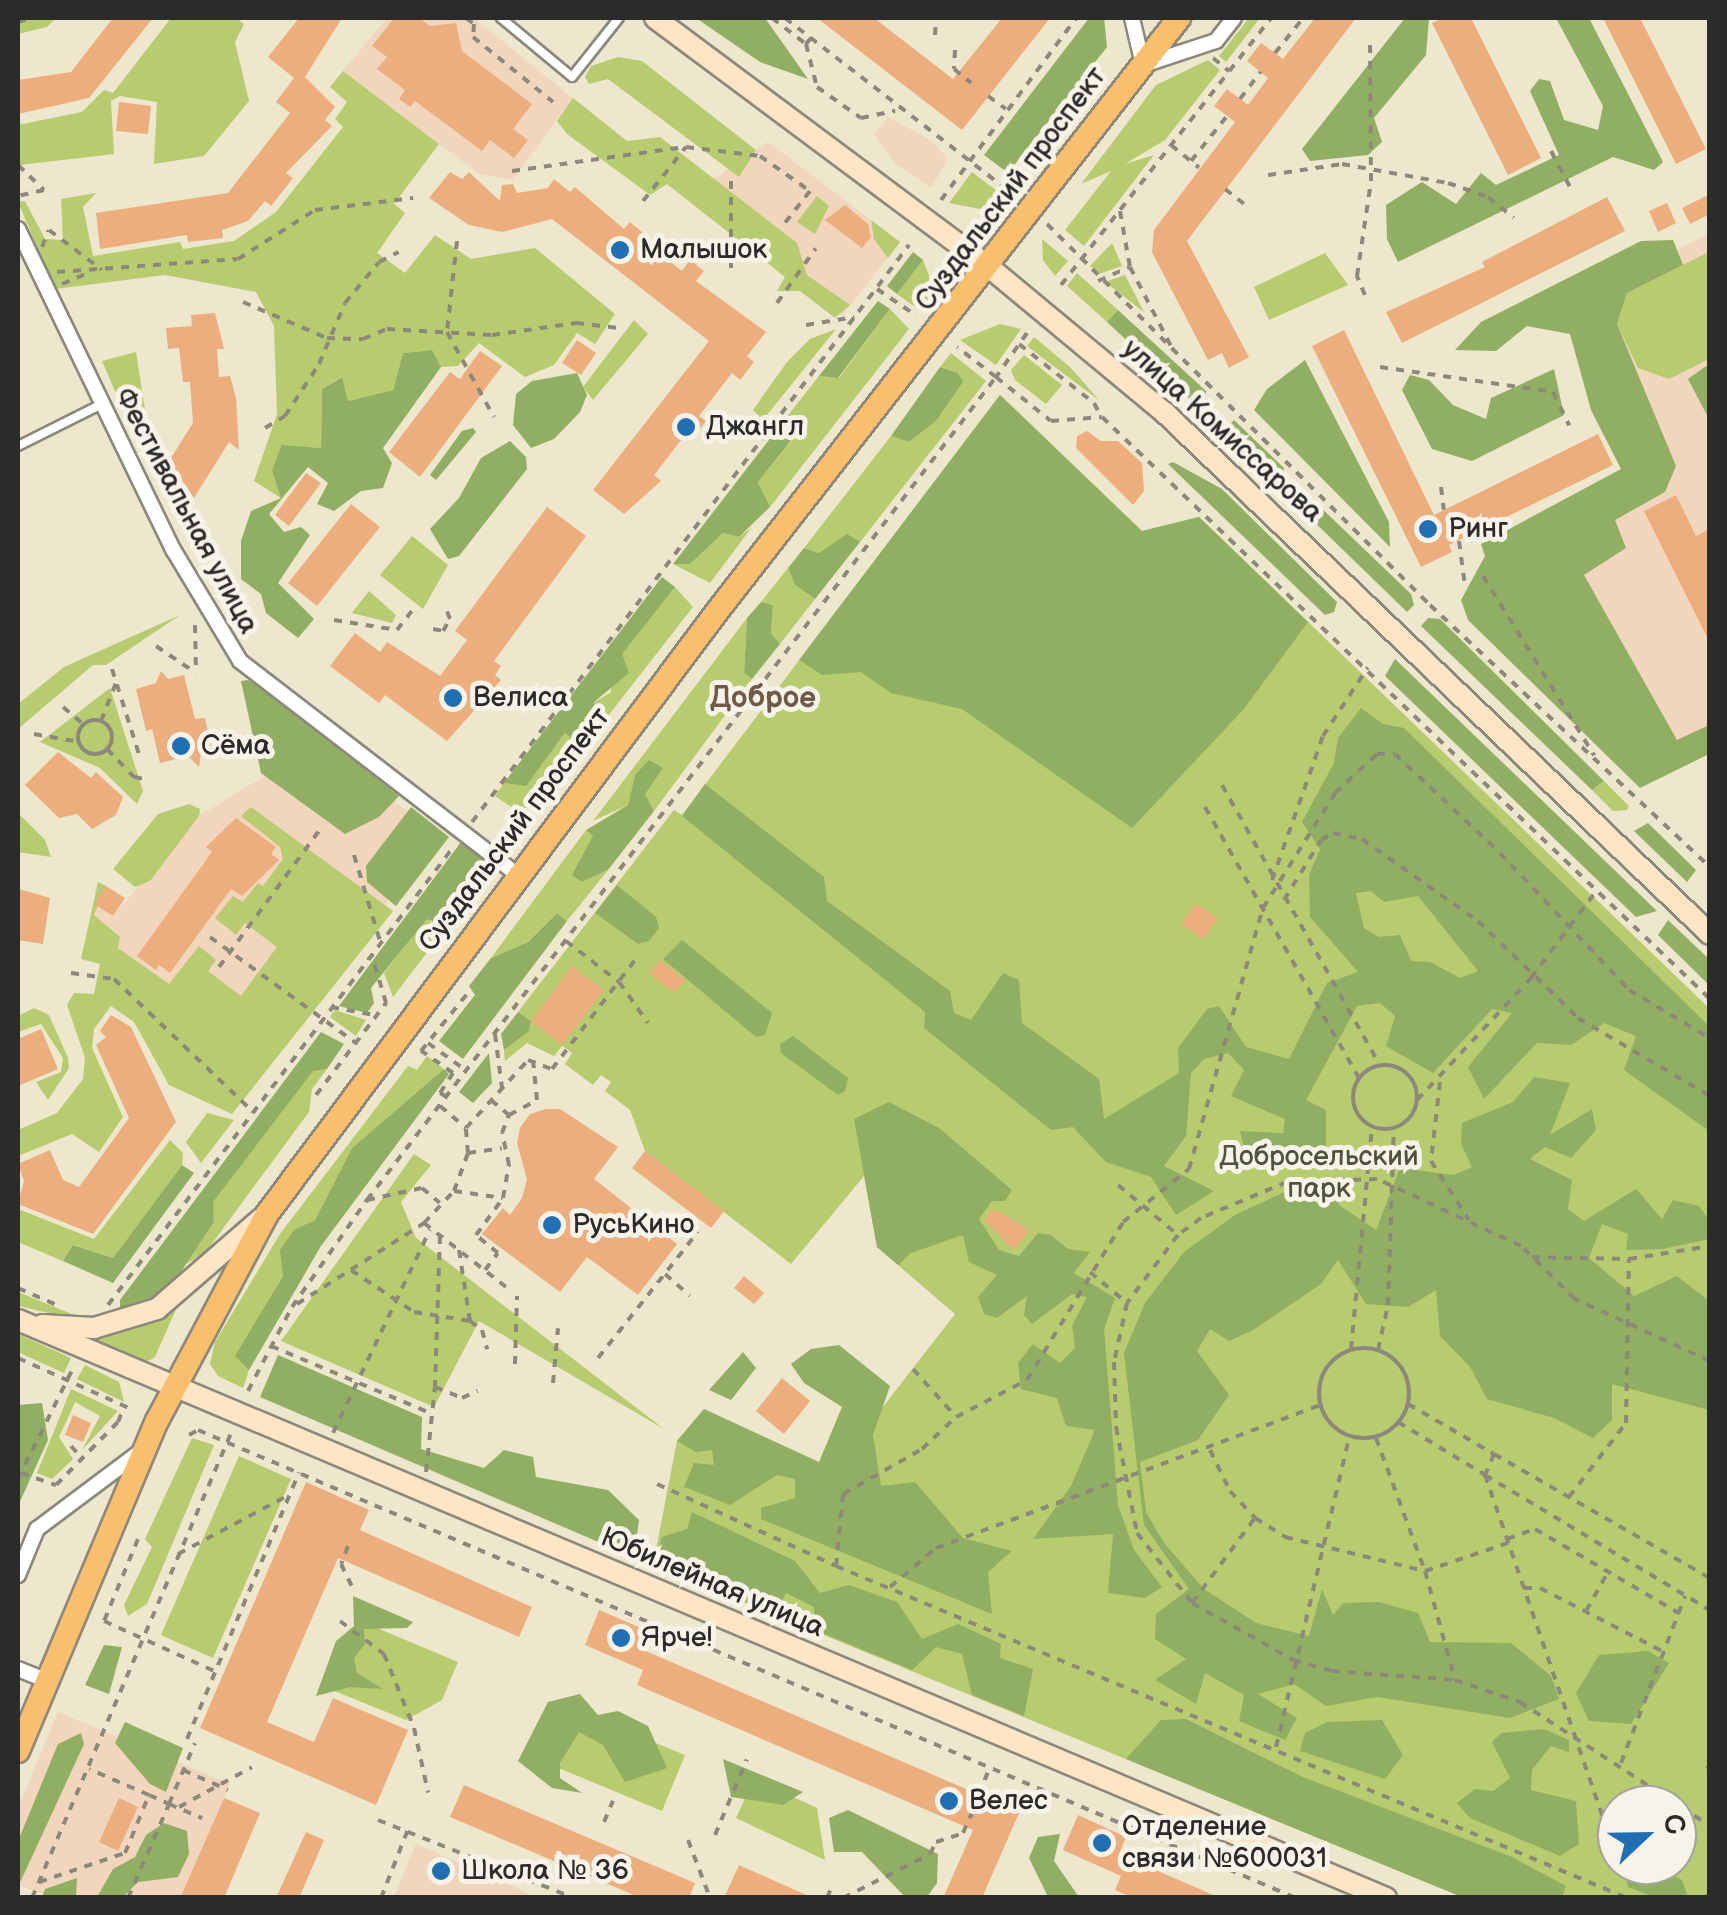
<!DOCTYPE html>
<html>
<head>
<meta charset="utf-8">
<style>
	body { margin:0 }
	#map { position:relative; width:1727px; height:1915px; overflow:hidden; background:#ede7cd; font-family:"Balsamiq Sans",sans-serif }
	div>[style] { position:absolute }
	.built>* { inset:0; background:#f2d5bd }
	.green>* { inset:0; background:#b7cb6f }
	.forest>* { inset:0; background:#91af62 }
	.building>* { inset:0; background:#edae7e }
	.path>* { height:4px; margin-top:-2px; transform-origin:0; background:repeating-linear-gradient(90deg,#8c897c 0 8px,transparent 0 16px) }
	.path>.ring { margin:-2px; padding:0; box-sizing:content-box; background:none; border:4px solid #8c897c; border-radius:50% }
	.roads { filter:drop-shadow(2px 0 #8c897c) drop-shadow(-2px 0 #8c897c) drop-shadow(0 2px #8c897c) drop-shadow(0 -2px #8c897c) }
	.lane>* { height:8px; margin:-4px; padding:0 4px; transform-origin:4px; border-radius:4px; background:#fff }
	.street>* { height:14px; margin:-7px; padding:0 7px; transform-origin:7px; border-radius:7px; background:#fff }
	.secondary>* { height:20px; margin:-10px; padding:0 10px; transform-origin:10px; border-radius:10px; background:#fde5c5 }
	.primary>* { height:22px; margin:-11px; padding:0 11px; transform-origin:11px; border-radius:11px; background:#f9bf6d }
	.dots>* { width:28px; height:28px; translate:-50% -50%; box-sizing:border-box; border:5px solid #f7f3e8; border-radius:50% }
	span { translate:-50% -50%; white-space:nowrap; text-align:center; line-height:1.15; -webkit-text-stroke:10px #f7f3e8; paint-order:stroke }
	.street-label { font-size:28px; color:#2b2b2b }
	.poi-label { font-size:28px; color:#2b2b2b }
	.left { translate:0 -50%; text-align:left }
	.park-label { font-size:28px; color:#4e533c }
	.neighbourhood-label { font-size:30px; color:#6f5948; font-weight:700 }
	.frame { position:absolute; inset:0; border:20px solid #2b2b2b; pointer-events:none }
	.north { position:absolute; left:1597px; top:1785px; width:100px; height:100px; box-sizing:border-box; background:#f7f3e8; border:2px solid #a5a39c; border-radius:50%; rotate:68deg; font-size:28px; font-weight:700; line-height:40px; text-align:center; color:#2b2b2b }
	.north::after { content:''; display:block; margin:auto; width:35px; height:45px; background:#1f6fb2; clip-path:polygon(50% 0,100% 100%,50% 72%,0 100%) }
</style>
</head>
<body>
<div id="map">
	<div class="built">
		<i style="clip-path:polygon(387px 18px,474px 18px,573px 98px,513px 180px,479px 174px,343px 71px)"></i>
		<i style="clip-path:polygon(888px 117px,932px 141px,948px 159px,931px 188px,895px 163px,874px 135px)"></i>
		<i style="clip-path:polygon(768px 142px,900px 242px,842px 316px,692px 194px)"></i>
		<i style="clip-path:polygon(1709px 233px,1709px 754px,1656px 780px,1496px 578px,1650px 476px,1571px 306px)"></i>
		<i style="clip-path:polygon(263px 697px,439px 836px,305px 1006px,169px 985px,117px 948px,120px 937px,94px 915px,94px 904px,113px 916px,199px 816px,273px 771px)"></i>
		<i style="clip-path:polygon(58px 1712px,230px 1784px,180px 1897px,48px 1897px,18px 1884px,18px 1808px)"></i>
		<i style="clip-path:polygon(416px 1844px,537px 1897px,394px 1897px)"></i>
	</div>
	<div class="green">
		<i style="clip-path:polygon(18px 18px,56px 18px,47px 27px,18px 34px)"></i>
		<i style="clip-path:polygon(171px 18px,236px 18px,244px 24px,235px 42px,249px 101px,204px 156px,154px 164px,157px 102px,120px 96px,111px 101px,114px 154px,20px 165px,18px 188px,18px 125px,82px 112px,104px 90px,113px 93px)"></i>
		<i style="clip-path:polygon(1249px 18px,1260px 18px,1226px 62px,1219px 56px)"></i>
		<i style="clip-path:polygon(618px 57px,642px 61px,756px 150px,739px 177px,608px 79px,589px 84px,585px 77px,591px 66px)"></i>
		<i style="clip-path:polygon(1208px 60px,1220px 70px,1165px 140px,1125px 164px,1154px 155px,1084px 246px,1065px 230px,1111px 171px,1081px 184px,1156px 85px)"></i>
		<i style="clip-path:polygon(343px 71px,439px 144px,394px 204px,405px 213px,377px 253px,405px 273px,435px 235px,471px 259px,535px 248px,615px 314px,595px 344px,577px 333px,554px 365px,525px 377px,479px 343px,458px 366px,441px 367px,431px 350px,403px 353px,393px 390px,348px 401px,341px 377px,322px 389px,321px 448px,283px 446px,281px 498px,254px 481px,277px 414px,274px 326px,256px 292px,165px 275px,55px 289px,18px 202px,25px 201px,45px 239px,63px 240px,61px 199px,96px 193px,83px 207px,93px 256px,180px 242px,183px 249px,234px 241px,276px 212px,343px 127px,335px 119px,347px 102px,330px 87px)"></i>
		<i style="clip-path:polygon(573px 98px,627px 141px,660px 137px,797px 243px,807px 275px,850px 305px,835px 318px,800px 291px,777px 291px,785px 277px,667px 184px,650px 195px,567px 134px,557px 121px)"></i>
		<i style="clip-path:polygon(972px 172px,1005px 197px,980px 209px,949px 203px)"></i>
		<i style="clip-path:polygon(817px 196px,829px 206px,815px 234px,797px 222px)"></i>
		<i style="clip-path:polygon(871px 220px,900px 242px,888px 258px,874px 239px)"></i>
		<i style="clip-path:polygon(1042px 239px,1068px 261px,1055px 276px,1043px 260px)"></i>
		<i style="clip-path:polygon(1112px 243px,1122px 266px,1099px 274px,1090px 266px)"></i>
		<i style="clip-path:polygon(1709px 252px,1709px 359px,1669px 379px,1638px 368px,1617px 324px,1627px 293px)"></i>
		<i style="clip-path:polygon(1325px 253px,1348px 285px,1269px 320px,1254px 287px)"></i>
		<i style="clip-path:polygon(923px 260px,935px 291px,921px 311px,897px 294px)"></i>
		<i style="clip-path:polygon(1077px 273px,1118px 310px,1107px 322px,1067px 286px)"></i>
		<i style="clip-path:polygon(1125px 275px,1144px 312px,1105px 282px)"></i>
		<i style="clip-path:polygon(890px 309px,909px 329px,770px 507px,758px 482px,801px 429px,789px 414px,819px 376px,839px 378px)"></i>
		<i style="clip-path:polygon(634px 320px,648px 334px,593px 400px,583px 387px)"></i>
		<i style="clip-path:polygon(1000px 324px,1021px 329px,996px 365px,960px 340px)"></i>
		<i style="clip-path:polygon(836px 329px,763px 420px,753px 410px,787px 362px,810px 339px)"></i>
		<i style="clip-path:polygon(1034px 337px,1070px 367px,1100px 401px,1027px 346px)"></i>
		<i style="clip-path:polygon(136px 352px,148px 428px,134px 435px,102px 361px)"></i>
		<i style="clip-path:polygon(951px 353px,986px 381px,860px 542px,847px 535px,819px 553px,804px 548px,891px 436px,909px 442px,936px 421px,962px 383px,958px 373px,940px 367px)"></i>
		<i style="clip-path:polygon(1024px 355px,1062px 385px,1046px 404px,1015px 380px,1011px 370px)"></i>
		<i style="clip-path:polygon(evenodd,1000px 395px,1142px 531px,1199px 517px,1709px 1008px,1709px 1897px,1462px 1897px,653px 1565px,677px 1441px,704px 1409px,834px 1470px,955px 1314px,877px 1247px,864px 1176px,791px 1264px,645px 1151px,630px 1110px,605px 1091px,611px 1082px,601px 1075px,593px 1085px,565px 1064px,572px 1053px,567px 1049px,562px 1046px,554px 1056px,527px 1043px,505px 1061px,504px 1050px,529px 1030px,531px 1021px,518px 1012px,674px 810px,682px 815px,1000px 395px,1617px 1805px,1677px 1805px,1677px 1865px,1617px 1865px,1617px 1805px)"></i>
		<i style="clip-path:polygon(752px 527px,710px 583px,673px 564px,690px 564px,723px 533px,739px 537px)"></i>
		<i style="clip-path:polygon(412px 536px,448px 565px,423px 609px,380px 575px)"></i>
		<i style="clip-path:polygon(788px 568px,795px 585px,815px 599px,780px 644px,771px 633px,773px 605px,761px 602px)"></i>
		<i style="clip-path:polygon(675px 587px,693px 607px,601px 725px,594px 702px,610px 693px,621px 654px)"></i>
		<i style="clip-path:polygon(369px 591px,396px 615px,392px 623px,352px 613px)"></i>
		<i style="clip-path:polygon(180px 615px,106px 665px,93px 665px,18px 729px,18px 704px,64px 667px)"></i>
		<i style="clip-path:polygon(747px 618px,744px 673px,752px 679px,654px 811px,635px 776px,628px 805px,593px 821px)"></i>
		<i style="clip-path:polygon(110px 688px,143px 791px,137px 804px,100px 768px,40px 742px)"></i>
		<i style="clip-path:polygon(566px 732px,579px 743px,596px 735px,541px 807px,514px 809px,495px 796px,504px 783px,526px 785px)"></i>
		<i style="clip-path:polygon(1604px 781px,1629px 806px,1627px 810px,1613px 811px,1592px 790px)"></i>
		<i style="clip-path:polygon(189px 804px,200px 809px,199px 816px,150px 881px,135px 887px,113px 869px,158px 814px)"></i>
		<i style="clip-path:polygon(251px 807px,393px 911px,232px 1114px,169px 1085px,134px 1022px,111px 1006px,94px 1029px,92px 1048px,123px 1117px,99px 1152px,72px 1134px,18px 1156px,18px 1130px,57px 1113px,83px 1079px,85px 1058px,67px 1005px,74px 993px,94px 994px,100px 964px,81px 959px,98px 882px,106px 886px,94px 915px,120px 937px,118px 948px,169px 984px,199px 946px,216px 960px,208px 971px,241px 996px,277px 947px,245px 923px,236px 935px,215px 918px,233px 896px,243px 902px,258px 883px,263px 886px,283px 859px,280px 847px,241px 816px)"></i>
		<i style="clip-path:polygon(18px 813px,45px 840px,51px 857px,18px 852px)"></i>
		<i style="clip-path:polygon(586px 830px,594px 835px,582px 882px,608px 870px,567px 921px,557px 913px,528px 942px,491px 958px)"></i>
		<i style="clip-path:polygon(427px 918px,442px 933px,393px 997px,384px 973px)"></i>
		<i style="clip-path:polygon(34px 1008px,49px 1015px,68px 1058px,69px 1068px,48px 1100px,36px 1082px,61px 1072px,63px 1058px,41px 1024px,18px 1032px,18px 1016px)"></i>
		<i style="clip-path:polygon(335px 1010px,366px 1020px,356px 1036px,330px 1017px)"></i>
		<i style="clip-path:polygon(427px 1056px,444px 1069px,352px 1148px,315px 1220px,294px 1231px,283px 1276px,236px 1356px,249px 1370px,243px 1388px,218px 1376px,210px 1364px,215px 1342px,280px 1234px,408px 1066px,417px 1070px)"></i>
		<i style="clip-path:polygon(327px 1069px,312px 1089px,309px 1112px,205px 1253px,186px 1264px,214px 1222px,212px 1202px,313px 1070px)"></i>
		<i style="clip-path:polygon(207px 1113px,234px 1120px,201px 1163px,186px 1142px)"></i>
		<i style="clip-path:polygon(170px 1140px,183px 1153px,182px 1165px,113px 1258px,74px 1245px,63px 1261px,18px 1242px,18px 1209px,94px 1239px)"></i>
		<i style="clip-path:polygon(414px 1154px,431px 1165px,401px 1202px,416px 1238px,664px 1429px,479px 1321px,434px 1407px,281px 1341px)"></i>
		<i style="clip-path:polygon(18px 1292px,79px 1317px,78px 1320px,19px 1306px)"></i>
		<i style="clip-path:polygon(181px 1298px,155px 1357px,146px 1362px,96px 1342px,100px 1332px,155px 1319px)"></i>
		<i style="clip-path:polygon(18px 1334px,71px 1358px,64px 1373px,18px 1352px)"></i>
		<i style="clip-path:polygon(85px 1365px,119px 1382px,124px 1402px,77px 1379px)"></i>
		<i style="clip-path:polygon(71px 1389px,118px 1411px,82px 1450px,100px 1416px,75px 1402px,59px 1437px,73px 1459px,52px 1479px,37px 1473px)"></i>
		<i style="clip-path:polygon(192px 1438px,214px 1445px,147px 1604px,128px 1616px,124px 1605px,152px 1547px,145px 1539px)"></i>
		<i style="clip-path:polygon(239px 1456px,291px 1479px,213px 1658px,161px 1635px)"></i>
		<i style="clip-path:polygon(358px 1620px,458px 1662px,442px 1700px,406px 1720px,327px 1688px)"></i>
		<i style="clip-path:polygon(572px 1709px,685px 1755px,662px 1811px,549px 1764px)"></i>
		<i style="clip-path:polygon(754px 1779px,817px 1808px,825px 1860px,736px 1818px)"></i>
	</div>
	<div class="forest">
		<i style="clip-path:polygon(696px 18px,765px 18px,808px 79px,760px 62px)"></i>
		<i style="clip-path:polygon(1089px 18px,1104px 18px,1107px 47px,1008px 173px,984px 155px)"></i>
		<i style="clip-path:polygon(1405px 18px,1429px 18px,1426px 55px,1374px 118px,1382px 142px,1368px 155px,1310px 161px,1302px 149px)"></i>
		<i style="clip-path:polygon(1556px 18px,1589px 18px,1663px 162px,1654px 170px,1613px 157px,1398px 262px,1387px 239px,1386px 205px,1422px 182px,1456px 204px,1481px 173px,1496px 185px,1559px 155px,1530px 91px,1539px 79px,1550px 81px,1564px 120px,1598px 130px,1603px 106px)"></i>
		<i style="clip-path:polygon(1673px 240px,1683px 265px,1627px 293px,1617px 324px,1676px 466px,1665px 492px,1615px 520px,1626px 548px,1584px 575px,1677px 740px,1709px 725px,1709px 754px,1640px 788px,1468px 620px,1461px 600px,1485px 556px,1481px 544px,1621px 469px,1591px 410px,1570px 334px,1527px 326px,1496px 351px,1455px 350px,1481px 322px,1641px 241px)"></i>
		<i style="clip-path:polygon(913px 252px,923px 260px,897px 294px,887px 286px)"></i>
		<i style="clip-path:polygon(878px 301px,890px 309px,838px 378px,819px 376px)"></i>
		<i style="clip-path:polygon(1118px 310px,1206px 391px,1206px 400px,1195px 404px,1107px 322px)"></i>
		<i style="clip-path:polygon(432px 350px,441px 367px,383px 448px,392px 463px,383px 488px,361px 491px,334px 511px,317px 504px,328px 483px,308px 467px,269px 514px,284px 532px,301px 527px,310px 535px,278px 583px,314px 619px,298px 638px,266px 613px,261px 594px,241px 579px,241px 541px,251px 511px,281px 498px,272px 470px,282px 445px,321px 448px,322px 389px,342px 377px,348px 401px,393px 390px,403px 353px)"></i>
		<i style="clip-path:polygon(1305px 360px,1389px 522px,1390px 547px,1254px 410px,1267px 389px)"></i>
		<i style="clip-path:polygon(1709px 364px,1709px 419px,1688px 379px)"></i>
		<i style="clip-path:polygon(940px 367px,958px 373px,963px 382px,936px 421px,909px 442px,891px 436px)"></i>
		<i style="clip-path:polygon(1554px 369px,1564px 415px,1472px 461px,1432px 449px,1402px 390px,1410px 375px,1429px 380px,1453px 405px,1486px 419px,1491px 398px)"></i>
		<i style="clip-path:polygon(577px 373px,587px 395px,580px 412px,554px 439px,531px 448px,513px 425px,516px 394px,532px 381px)"></i>
		<i style="clip-path:polygon(1000px 395px,1142px 531px,1199px 517px,1308px 622px,1243px 710px,1132px 828px,962px 709px,891px 693px,861px 672px,822px 675px,799px 660px)"></i>
		<i style="clip-path:polygon(789px 414px,801px 428px,758px 482px,770px 507px,739px 537px,723px 533px,690px 564px,673px 564px)"></i>
		<i style="clip-path:polygon(1234px 420px,1284px 468px,1283px 477px,1273px 479px,1224px 431px)"></i>
		<i style="clip-path:polygon(473px 428px,476px 432px,436px 480px,430px 475px,462px 431px)"></i>
		<i style="clip-path:polygon(510px 441px,526px 457px,527px 469px,459px 556px,448px 559px,430px 529px,459px 498px,481px 458px)"></i>
		<i style="clip-path:polygon(1173px 462px,1222px 489px,1337px 602px,1334px 612px,1325px 615px,1168px 464px)"></i>
		<i style="clip-path:polygon(1315px 502px,1411px 594px,1414px 605px,1407px 612px,1304px 512px,1305px 504px)"></i>
		<i style="clip-path:polygon(847px 534px,860px 542px,815px 599px,795px 585px,788px 568px,804px 548px,819px 553px)"></i>
		<i style="clip-path:polygon(662px 577px,675px 587px,622px 654px,629px 673px,594px 702px,601px 725px,596px 735px,579px 744px,565px 733px,526px 786px,504px 783px)"></i>
		<i style="clip-path:polygon(761px 602px,773px 605px,771px 633px,780px 644px,752px 679px,744px 673px,747px 618px)"></i>
		<i style="clip-path:polygon(1428px 618px,1440px 619px,1604px 781px,1592px 790px,1421px 626px)"></i>
		<i style="clip-path:polygon(1395px 659px,1657px 911px,1636px 917px,1385px 676px)"></i>
		<i style="clip-path:polygon(248px 680px,269px 693px,399px 796px,379px 817px,345px 834px,261px 773px,241px 681px)"></i>
		<i style="clip-path:polygon(evenodd,1361px 708px,1383px 724px,1404px 728px,1709px 1026px,1709px 1131px,1624px 1070px,1636px 1036px,1604px 1023px,1571px 1045px,1537px 1043px,1484px 1099px,1468px 1067px,1512px 1013px,1492px 1009px,1433px 1073px,1386px 1046px,1395px 1016px,1380px 1003px,1357px 1006px,1306px 1100px,1326px 1110px,1326px 1159px,1245px 1151px,1240px 1131px,1283px 1133px,1285px 1119px,1231px 1096px,1244px 1070px,1228px 1053px,1204px 1059px,1191px 1073px,1186px 1136px,1164px 1166px,1214px 1191px,1176px 1215px,1151px 1177px,1106px 1162px,1073px 1127px,1051px 1130px,924px 1028px,925px 1012px,682px 816px,705px 784px,824px 877px,827px 901px,950px 991px,954px 1013px,971px 1020px,1003px 973px,1019px 980px,1022px 1023px,1099px 1079px,1104px 1119px,1179px 1073px,1178px 1048px,1207px 1009px,1219px 1006px,1246px 1047px,1289px 1059px,1327px 983px,1358px 972px,1310px 917px,1309px 875px,1320px 849px,1302px 822px,1334px 763px,1338px 738px,1361px 708px,1371px 891px,1384px 902px,1418px 896px,1478px 971px,1460px 978px,1430px 962px,1411px 961px,1400px 935px,1379px 937px,1364px 928px,1356px 893px,1371px 891px)"></i>
		<i style="clip-path:polygon(649px 760px,663px 768px,645px 794px,654px 811px,608px 870px,582px 882px,572px 875px,593px 836px,586px 830px,628px 805px,635px 775px)"></i>
		<i style="clip-path:polygon(411px 807px,449px 837px,396px 906px,367px 882px,366px 866px)"></i>
		<i style="clip-path:polygon(1648px 823px,1696px 870px,1687px 882px,1634px 831px)"></i>
		<i style="clip-path:polygon(461px 842px,493px 863px,438px 924px,427px 919px,371px 988px,374px 1003px,367px 1013px,339px 1006px)"></i>
		<i style="clip-path:polygon(617px 885px,656px 917px,659px 928px,649px 941px,638px 944px,595px 913px)"></i>
		<i style="clip-path:polygon(557px 913px,567px 921px,463px 1059px,439px 1041px,475px 995px,469px 986px,491px 958px,528px 942px)"></i>
		<i style="clip-path:polygon(1668px 920px,1709px 959px,1709px 985px,1658px 935px)"></i>
		<i style="clip-path:polygon(682px 940px,772px 1013px,765px 1035px,756px 1037px,663px 959px)"></i>
		<i style="clip-path:polygon(518px 1012px,531px 1021px,529px 1031px,504px 1050px,501px 1034px)"></i>
		<i style="clip-path:polygon(321px 1032px,344px 1044px,327px 1069px,313px 1071px,213px 1202px,214px 1222px,167px 1293px,133px 1314px,120px 1311px,120px 1300px)"></i>
		<i style="clip-path:polygon(793px 1036px,848px 1078px,845px 1091px,838px 1095px,781px 1053px,780px 1044px)"></i>
		<i style="clip-path:polygon(489px 1053px,492px 1083px,473px 1103px,459px 1092px)"></i>
		<i style="clip-path:polygon(444px 1069px,449px 1074px,321px 1246px,249px 1370px,235px 1356px,283px 1276px,280px 1250px,294px 1230px,315px 1220px,352px 1148px)"></i>
		<i style="clip-path:polygon(1534px 1077px,1570px 1083px,1550px 1135px,1592px 1109px,1596px 1130px,1571px 1158px,1545px 1147px,1530px 1159px,1572px 1180px,1568px 1209px,1584px 1221px,1636px 1189px,1662px 1219px,1673px 1200px,1699px 1206px,1709px 1220px,1709px 1239px,1663px 1249px,1626px 1250px,1628px 1234px,1602px 1224px,1589px 1258px,1634px 1296px,1677px 1276px,1709px 1301px,1709px 1410px,1612px 1384px,1612px 1420px,1593px 1438px,1554px 1418px,1487px 1399px,1470px 1367px,1440px 1336px,1436px 1290px,1408px 1307px,1366px 1304px,1338px 1260px,1321px 1284px,1253px 1330px,1229px 1341px,1210px 1329px,1197px 1351px,1229px 1395px,1198px 1440px,1140px 1462px,1146px 1512px,1164px 1543px,1204px 1589px,1256px 1623px,1309px 1636px,1322px 1589px,1333px 1615px,1343px 1603px,1379px 1602px,1418px 1613px,1430px 1642px,1511px 1643px,1551px 1676px,1559px 1699px,1510px 1718px,1377px 1697px,1326px 1706px,1294px 1684px,1258px 1694px,1297px 1718px,1285px 1740px,1239px 1721px,1244px 1695px,1205px 1673px,1196px 1704px,1155px 1680px,1186px 1659px,1155px 1639px,1156px 1614px,1189px 1589px,1144px 1525px,1124px 1353px,1145px 1303px,1184px 1252px,1235px 1215px,1282px 1193px,1336px 1189px,1339px 1205px,1376px 1230px,1400px 1168px,1454px 1175px,1472px 1167px,1461px 1144px,1462px 1123px,1513px 1102px)"></i>
		<i style="clip-path:polygon(889px 1102px,939px 1128px,1012px 1190px,1005px 1201px,992px 1201px,979px 1219px,999px 1250px,1019px 1256px,1038px 1233px,1051px 1235px,1068px 1249px,1090px 1252px,1074px 1273px,1115px 1298px,1104px 1329px,1118px 1505px,1134px 1550px,1162px 1587px,1145px 1598px,1108px 1593px,1113px 1534px,1033px 1539px,1071px 1486px,1095px 1430px,1066px 1426px,1057px 1398px,1021px 1389px,1018px 1363px,1033px 1344px,1060px 1363px,1075px 1348px,1072px 1326px,1087px 1297px,1072px 1294px,1032px 1324px,1024px 1315px,1027px 1296px,997px 1318px,984px 1314px,978px 1297px,997px 1275px,969px 1262px,963px 1235px,911px 1253px,898px 1265px,877px 1247px,854px 1119px)"></i>
		<i style="clip-path:polygon(182px 1165px,194px 1173px,113px 1283px,63px 1261px,73px 1245px,113px 1258px)"></i>
		<i style="clip-path:polygon(839px 1345px,890px 1386px,873px 1435px,881px 1486px,915px 1482px,963px 1538px,1012px 1551px,988px 1572px,992px 1614px,761px 1519px,761px 1508px,795px 1498px,795px 1479px,777px 1475px,730px 1505px,684px 1487px,694px 1463px,714px 1465px,712px 1450px,696px 1452px,677px 1441px,704px 1409px,819px 1462px,842px 1407px,804px 1383px,791px 1364px,811px 1349px)"></i>
		<i style="clip-path:polygon(743px 1352px,756px 1368px,731px 1400px,709px 1390px)"></i>
		<i style="clip-path:polygon(278px 1355px,422px 1417px,421px 1449px,484px 1468px,504px 1450px,533px 1457px,536px 1477px,608px 1490px,639px 1520px,635px 1550px,624px 1553px,260px 1397px)"></i>
		<i style="clip-path:polygon(42px 1403px,48px 1440px,18px 1506px,18px 1405px)"></i>
		<i style="clip-path:polygon(692px 1512px,795px 1561px,820px 1593px,849px 1585px,897px 1602px,922px 1639px,958px 1624px,1001px 1644px,1000px 1658px,1033px 1669px,1024px 1716px,972px 1695px,962px 1654px,936px 1647px,912px 1670px,815px 1630px,814px 1607px,786px 1593px,775px 1614px,653px 1565px,662px 1537px,687px 1529px)"></i>
		<i style="clip-path:polygon(353px 1596px,413px 1622px,407px 1628px,364px 1629px,365px 1644px,354px 1658px,357px 1673px,383px 1689px,350px 1687px,316px 1696px,336px 1641px,354px 1626px)"></i>
		<i style="clip-path:polygon(104px 1645px,122px 1647px,109px 1694px,85px 1685px)"></i>
		<i style="clip-path:polygon(1648px 1651px,1669px 1663px,1631px 1724px,1589px 1721px,1576px 1693px,1599px 1655px)"></i>
		<i style="clip-path:polygon(580px 1694px,598px 1715px,618px 1711px,648px 1726px,667px 1768px,625px 1782px,603px 1745px,579px 1732px,560px 1763px,560px 1778px,582px 1793px,552px 1788px,518px 1761px,548px 1702px)"></i>
		<i style="clip-path:polygon(1186px 1719px,1303px 1777px,1512px 1857px,1566px 1886px,1562px 1897px,1462px 1897px,1126px 1759px,1161px 1720px)"></i>
		<i style="clip-path:polygon(1382px 1720px,1403px 1755px,1385px 1779px,1300px 1751px,1305px 1733px,1327px 1722px)"></i>
		<i style="clip-path:polygon(125px 1722px,183px 1748px,166px 1792px,150px 1784px,115px 1743px)"></i>
		<i style="clip-path:polygon(1544px 1729px,1569px 1740px,1569px 1752px,1551px 1746px,1532px 1770px,1531px 1790px,1576px 1801px,1579px 1844px,1560px 1856px,1470px 1818px,1457px 1803px,1475px 1789px,1493px 1791px,1510px 1778px,1492px 1742px,1501px 1733px)"></i>
		<i style="clip-path:polygon(81px 1733px,84px 1744px,18px 1887px,18px 1841px,58px 1744px)"></i>
		<i style="clip-path:polygon(723px 1759px,803px 1792px,783px 1805px,731px 1797px)"></i>
		<i style="clip-path:polygon(848px 1810px,938px 1854px,937px 1883px,927px 1897px,905px 1897px,862px 1852px,834px 1852px,829px 1818px)"></i>
		<i style="clip-path:polygon(164px 1823px,187px 1831px,189px 1854px,178px 1877px,138px 1882px,123px 1897px,97px 1897px,113px 1869px,135px 1857px,146px 1835px)"></i>
		<i style="clip-path:polygon(1060px 1834px,1054px 1861px,1079px 1897px,1048px 1897px,1029px 1858px,1038px 1837px)"></i>
		<i style="clip-path:polygon(1655px 1866px,1682px 1880px,1688px 1897px,1653px 1897px,1628px 1887px,1626px 1878px)"></i>
		<i style="clip-path:polygon(77px 1878px,76px 1897px,42px 1897px,45px 1889px)"></i>
	</div>
	<div class="building">
		<i style="clip-path:polygon(113px 18px,153px 18px,89px 98px,18px 114px,18px 80px,71px 72px)"></i>
		<i style="clip-path:polygon(299px 18px,342px 18px,305px 77px,335px 107px,325px 120px,332px 126px,286px 173px,293px 178px,271px 206px,265px 201px,248px 221px,222px 230px,223px 238px,188px 242px,187px 235px,100px 249px,96px 213px,228px 193px,290px 113px,276px 102px,294px 78px,268px 57px)"></i>
		<i style="clip-path:polygon(394px 18px,419px 18px,430px 26px,456px 23px,462px 51px,532px 104px,513px 129px,528px 140px,514px 158px,490px 140px,482px 151px,415px 101px,410px 107px,399px 99px,405px 90px,377px 69px,387px 57px,372px 46px)"></i>
		<i style="clip-path:polygon(817px 18px,874px 18px,953px 79px,1002px 18px,1050px 18px,962px 130px)"></i>
		<i style="clip-path:polygon(1315px 18px,1356px 18px,1187px 241px,1249px 357px,1229px 368px,1222px 353px,1208px 360px,1152px 252px,1154px 230px,1235px 122px,1214px 106px,1227px 89px,1248px 105px,1268px 78px,1247px 61px,1261px 43px,1283px 59px)"></i>
		<i style="clip-path:polygon(1443px 18px,1471px 18px,1541px 158px,1508px 175px,1432px 23px)"></i>
		<i style="clip-path:polygon(1603px 18px,1640px 18px,1706px 149px,1676px 164px)"></i>
		<i style="clip-path:polygon(119px 102px,151px 106px,148px 134px,116px 131px)"></i>
		<i style="clip-path:polygon(450px 172px,462px 179px,469px 172px,500px 201px,502px 185px,513px 184px,517px 193px,548px 188px,554px 179px,570px 192px,575px 187px,624px 229px,630px 222px,643px 233px,639px 238px,682px 271px,690px 260px,704px 271px,696px 281px,766px 332px,747px 356px,754px 362px,740px 380px,732px 373px,699px 416px,706px 421px,691px 440px,685px 435px,654px 475px,661px 481px,624px 514px,593px 490px,709px 341px,552px 219px,502px 232px,469px 225px,429px 198px)"></i>
		<i style="clip-path:polygon(1710px 194px,1710px 214px,1690px 224px,1682px 208px)"></i>
		<i style="clip-path:polygon(1607px 197px,1625px 231px,1402px 343px,1386px 312px,1485px 267px,1482px 262px)"></i>
		<i style="clip-path:polygon(1667px 203px,1676px 223px,1658px 232px,1649px 211px)"></i>
		<i style="clip-path:polygon(845px 205px,868px 224px,871px 237px,862px 248px,825px 220px)"></i>
		<i style="clip-path:polygon(215px 313px,224px 349px,217px 349px,219px 377px,230px 376px,236px 398px,239px 450px,229px 442px,194px 498px,169px 461px,193px 423px,190px 382px,183px 382px,179px 348px,168px 349px,166px 328px,192px 326px,191px 315px)"></i>
		<i style="clip-path:polygon(1344px 330px,1434px 515px,1598px 434px,1613px 465px,1449px 545px,1452px 552px,1421px 567px,1312px 346px)"></i>
		<i style="clip-path:polygon(577px 340px,596px 353px,581px 375px,562px 363px)"></i>
		<i style="clip-path:polygon(480px 351px,502px 366px,420px 477px,389px 452px,450px 372px,460px 379px)"></i>
		<i style="clip-path:polygon(1087px 431px,1101px 441px,1118px 441px,1142px 463px,1144px 491px,1133px 505px,1076px 448px,1077px 436px)"></i>
		<i style="clip-path:polygon(306px 473px,321px 483px,289px 526px,275px 515px)"></i>
		<i style="clip-path:polygon(1676px 495px,1696px 536px,1710px 529px,1710px 643px,1644px 511px)"></i>
		<i style="clip-path:polygon(351px 504px,380px 527px,317px 606px,288px 583px)"></i>
		<i style="clip-path:polygon(547px 507px,586px 536px,494px 661px,501px 666px,495px 675px,501px 680px,447px 741px,385px 695px,379px 703px,330px 666px,355px 633px,380px 652px,387px 642px,440px 676px,467px 640px,455px 631px)"></i>
		<i style="clip-path:polygon(161px 671px,168px 679px,184px 675px,195px 719px,205px 718px,212px 750px,201px 753px,199px 767px,188px 756px,160px 763px,152px 729px,146px 731px,136px 689px,156px 683px)"></i>
		<i style="clip-path:polygon(58px 752px,91px 778px,96px 772px,123px 797px,116px 815px,92px 829px,77px 814px,59px 818px,25px 785px)"></i>
		<i style="clip-path:polygon(236px 818px,276px 847px,271px 854px,279px 860px,242px 896px,231px 889px,170px 973px,159px 965px,156px 970px,137px 956px,212px 852px,206px 847px)"></i>
		<i style="clip-path:polygon(106px 886px,125px 898px,113px 916px,94px 904px)"></i>
		<i style="clip-path:polygon(19px 889px,50px 898px,43px 944px,18px 940px)"></i>
		<i style="clip-path:polygon(1196px 903px,1218px 919px,1203px 940px,1181px 924px)"></i>
		<i style="clip-path:polygon(660px 960px,685px 980px,674px 993px,649px 973px)"></i>
		<i style="clip-path:polygon(572px 966px,604px 990px,562px 1045px,531px 1021px)"></i>
		<i style="clip-path:polygon(111px 1015px,131px 1027px,176px 1122px,93px 1234px,18px 1204px,24px 1181px,18px 1164px,50px 1150px,63px 1180px,79px 1187px,129px 1118px,96px 1045px,106px 1037px,100px 1031px)"></i>
		<i style="clip-path:polygon(41px 1029px,58px 1069px,18px 1086px,18px 1039px)"></i>
		<i style="clip-path:polygon(546px 1109px,560px 1109px,618px 1147px,594px 1179px,677px 1244px,638px 1295px,587px 1257px,560px 1292px,482px 1234px,503px 1208px,510px 1215px,522px 1198px,527px 1179px,517px 1143px,520px 1128px,530px 1114px)"></i>
		<i style="clip-path:polygon(645px 1151px,724px 1211px,711px 1228px,632px 1168px)"></i>
		<i style="clip-path:polygon(993px 1208px,1029px 1230px,1014px 1250px,984px 1220px)"></i>
		<i style="clip-path:polygon(744px 1276px,764px 1293px,754px 1304px,734px 1288px)"></i>
		<i style="clip-path:polygon(782px 1378px,810px 1401px,784px 1434px,756px 1411px)"></i>
		<i style="clip-path:polygon(73px 1415px,91px 1423px,83px 1442px,65px 1435px)"></i>
		<i style="clip-path:polygon(306px 1482px,369px 1510px,360px 1530px,532px 1607px,519px 1637px,338px 1558px,267px 1722px,314px 1742px,333px 1698px,408px 1730px,376px 1805px,200px 1728px)"></i>
		<i style="clip-path:polygon(599px 1610px,648px 1631px,641px 1649px,987px 1798px,989px 1792px,1022px 1806px,982px 1898px,943px 1898px,973px 1830px,637px 1685px,643px 1670px,585px 1645px)"></i>
		<i style="clip-path:polygon(464px 1785px,695px 1883px,689px 1898px,641px 1898px,450px 1817px)"></i>
		<i style="clip-path:polygon(119px 1798px,138px 1807px,118px 1851px,99px 1842px)"></i>
		<i style="clip-path:polygon(224px 1798px,260px 1813px,224px 1898px,180px 1898px)"></i>
		<i style="clip-path:polygon(1078px 1815px,1126px 1837px,1119px 1854px,1220px 1898px,1133px 1898px,1115px 1890px,1121px 1876px,1063px 1850px)"></i>
		<i style="clip-path:polygon(306px 1832px,324px 1840px,299px 1898px,276px 1898px)"></i>
		<i style="clip-path:polygon(739px 1865px,813px 1898px,724px 1898px)"></i>
	</div>
	<div class="path">
		<i style="left:466px;top:18px;width:10px;rotate:37deg"></i>
		<i style="left:474px;top:24px;width:13px;rotate:94deg"></i>
		<i style="left:473px;top:37px;width:103px;rotate:39.1deg"></i>
		<i style="left:772px;top:18px;width:43px;rotate:37.4deg"></i>
		<i style="left:785px;top:18px;width:283px;rotate:37.7deg"></i>
		<i style="left:18px;top:22px;width:14px;rotate:-17deg"></i>
		<i style="left:935px;top:35px;width:17px;rotate:-87deg"></i>
		<i style="left:811px;top:38px;width:8px;rotate:130deg"></i>
		<i style="left:806px;top:44px;width:44px;rotate:75.7deg"></i>
		<i style="left:817px;top:87px;width:54px;rotate:35.2deg"></i>
		<i style="left:861px;top:118px;width:35px;rotate:-12deg"></i>
		<i style="left:955px;top:50px;width:19px;rotate:93deg"></i>
		<i style="left:954px;top:69px;width:22px;rotate:39deg"></i>
		<i style="left:1275px;top:53px;width:45px;rotate:-51.3deg"></i>
		<i style="left:1213px;top:58px;width:21px;rotate:39deg"></i>
		<i style="left:988px;top:96px;width:22px;rotate:36deg"></i>
		<i style="left:1240px;top:99px;width:34px;rotate:-53deg"></i>
		<i style="left:1171px;top:145px;width:36px;rotate:39deg"></i>
		<i style="left:1551px;top:151px;width:43px;rotate:62.2deg"></i>
		<i style="left:1191px;top:161px;width:58px;rotate:-51.3deg"></i>
		<i style="left:18px;top:165px;width:36px;rotate:44deg"></i>
		<i style="left:44px;top:190px;width:27px;rotate:167deg"></i>
		<i style="left:512px;top:171px;width:176px;rotate:-7.9deg"></i>
		<i style="left:686px;top:147px;width:75px;rotate:6.9deg"></i>
		<i style="left:760px;top:156px;width:61px;rotate:35deg"></i>
		<i style="left:810px;top:191px;width:42px;rotate:128.2deg"></i>
		<i style="left:1268px;top:175px;width:75px;rotate:-8.5deg"></i>
		<i style="left:1342px;top:164px;width:108px;rotate:10.2deg"></i>
		<i style="left:1448px;top:183px;width:42px;rotate:19.3deg"></i>
		<i style="left:1488px;top:197px;width:33px;rotate:39deg"></i>
		<i style="left:731px;top:181px;width:87px;rotate:90deg"></i>
		<i style="left:1225px;top:189px;width:24px;rotate:38deg"></i>
		<i style="left:941px;top:200px;width:227px;rotate:-53.4deg"></i>
		<i style="left:643px;top:201px;width:69px;rotate:-51.5deg"></i>
		<i style="left:1120px;top:211px;width:57px;rotate:79.9deg"></i>
		<i style="left:1130px;top:267px;width:93px;rotate:62.6deg"></i>
		<i style="left:1047px;top:224px;width:540px;rotate:44.85deg"></i>
		<i style="left:1430px;top:605px;width:383px;rotate:43.1deg"></i>
		<i style="left:457px;top:241px;width:92px;rotate:96.3deg"></i>
		<i style="left:447px;top:332px;width:97px;rotate:61.1deg"></i>
		<i style="left:42px;top:247px;width:18px;rotate:-68deg"></i>
		<i style="left:49px;top:230px;width:66px;rotate:37deg"></i>
		<i style="left:57px;top:272px;width:181px;rotate:-4.1deg"></i>
		<i style="left:238px;top:259px;width:91px;rotate:-32.5deg"></i>
		<i style="left:315px;top:210px;width:99px;rotate:-7deg"></i>
		<i style="left:1098px;top:281px;width:35px;rotate:-24deg"></i>
		<i style="left:62px;top:284px;width:26px;rotate:-23deg"></i>
		<i style="left:1061px;top:285px;width:340px;rotate:-51.8deg"></i>
		<i style="left:877px;top:289px;width:48px;rotate:34deg"></i>
		<i style="left:1365px;top:295px;width:21px;rotate:-113deg"></i>
		<i style="left:1357px;top:276px;width:96px;rotate:-81.6deg"></i>
		<i style="left:1371px;top:181px;width:136px;rotate:-90.4deg"></i>
		<i style="left:243px;top:302px;width:91px;rotate:23.2deg"></i>
		<i style="left:327px;top:338px;width:36px;rotate:2deg"></i>
		<i style="left:363px;top:339px;width:26px;rotate:-23deg"></i>
		<i style="left:387px;top:329px;width:105px;rotate:3.3deg"></i>
		<i style="left:492px;top:335px;width:85px;rotate:-8.1deg"></i>
		<i style="left:576px;top:323px;width:43px;rotate:6.6deg"></i>
		<i style="left:777px;top:303px;width:67px;rotate:-54.7deg"></i>
		<i style="left:806px;top:325px;width:49px;rotate:-9.5deg"></i>
		<i style="left:1027px;top:333px;width:54px;rotate:125.2deg"></i>
		<i style="left:996px;top:377px;width:70px;rotate:38.7deg"></i>
		<i style="left:1051px;top:421px;width:51px;rotate:-4.5deg"></i>
		<i style="left:1102px;top:417px;width:842px;rotate:43.75deg"></i>
		<i style="left:1019px;top:344px;width:95px;rotate:38.2deg"></i>
		<i style="left:1094px;top:403px;width:15px;rotate:62deg"></i>
		<i style="left:1380px;top:367px;width:175px;rotate:8.2deg"></i>
		<i style="left:1553px;top:392px;width:37px;rotate:64deg"></i>
		<i style="left:265px;top:428px;width:23px;rotate:-31deg"></i>
		<i style="left:285px;top:416px;width:62px;rotate:-56.8deg"></i>
		<i style="left:319px;top:364px;width:66px;rotate:-66.9deg"></i>
		<i style="left:345px;top:303px;width:53px;rotate:-50.3deg"></i>
		<i style="left:379px;top:262px;width:22px;rotate:-27deg"></i>
		<i style="left:1441px;top:487px;width:23px;rotate:83deg"></i>
		<i style="left:1459px;top:541px;width:45px;rotate:82.4deg"></i>
		<i style="left:1483px;top:576px;width:211px;rotate:58.2deg"></i>
		<i style="left:334px;top:620px;width:64px;rotate:9deg"></i>
		<i style="left:397px;top:630px;width:24px;rotate:-52deg"></i>
		<i style="left:195px;top:625px;width:48px;rotate:88.8deg"></i>
		<i style="left:433px;top:629px;width:10px;rotate:11deg"></i>
		<i style="left:443px;top:631px;width:14px;rotate:-60deg"></i>
		<i style="left:450px;top:619px;width:9px;rotate:-111deg"></i>
		<i style="left:156px;top:646px;width:48px;rotate:34deg"></i>
		<i style="left:112px;top:669px;width:89px;rotate:72.4deg"></i>
		<i style="left:63px;top:707px;width:26px;rotate:40deg"></i>
		<i class="ring" style="left:78px;top:720px;width:30px;height:30px"></i>
		<i style="left:101px;top:721px;width:41px;rotate:-68.5deg"></i>
		<i style="left:34px;top:734px;width:46px;rotate:10.1deg"></i>
		<i style="left:107px;top:749px;width:39px;rotate:46deg"></i>
		<i style="left:134px;top:777px;width:15px;rotate:11deg"></i>
		<i style="left:1222px;top:785px;width:320px;rotate:60.6deg"></i>
		<i style="left:1205px;top:807px;width:312px;rotate:60.4deg"></i>
		<i style="left:472px;top:822px;width:724px;rotate:-52.86deg"></i>
		<i style="left:354px;top:855px;width:90px;rotate:73.2deg"></i>
		<i style="left:1272px;top:880px;width:153px;rotate:-70.5deg"></i>
		<i style="left:1323px;top:736px;width:82px;rotate:-56.9deg"></i>
		<i style="left:1284px;top:900px;width:70px;rotate:-58.3deg"></i>
		<i style="left:1321px;top:840px;width:14px;rotate:-30deg"></i>
		<i style="left:1333px;top:833px;width:30px;rotate:12deg"></i>
		<i style="left:1362px;top:839px;width:142px;rotate:35.3deg"></i>
		<i style="left:1478px;top:921px;width:139px;rotate:44.1deg"></i>
		<i style="left:1578px;top:1018px;width:153px;rotate:30.6deg"></i>
		<i style="left:210px;top:937px;width:180px;rotate:36deg"></i>
		<i style="left:566px;top:941px;width:67px;rotate:37.7deg"></i>
		<i style="left:619px;top:982px;width:50px;rotate:54.7deg"></i>
		<i style="left:219px;top:967px;width:169px;rotate:-53.7deg"></i>
		<i style="left:71px;top:973px;width:43px;rotate:7.9deg"></i>
		<i style="left:114px;top:979px;width:190px;rotate:43.7deg"></i>
		<i style="left:331px;top:1007px;width:44px;rotate:10.5deg"></i>
		<i style="left:495px;top:1034px;width:54px;rotate:82.6deg"></i>
		<i style="left:428px;top:1043px;width:48px;rotate:35.7deg"></i>
		<i class="ring" style="left:1353px;top:1065px;width:60px;height:60px"></i>
		<i style="left:1440px;top:1082px;width:80px;rotate:96.5deg"></i>
		<i style="left:1431px;top:1161px;width:70px;rotate:57.2deg"></i>
		<i style="left:316px;top:1095px;width:116px;rotate:-52.7deg"></i>
		<i style="left:386px;top:1003px;width:50px;rotate:-106.3deg"></i>
		<i style="left:447px;top:1097px;width:8px;rotate:-150deg"></i>
		<i style="left:440px;top:1093px;width:24px;rotate:-57deg"></i>
		<i style="left:453px;top:1073px;width:39px;rotate:-145deg"></i>
		<i style="left:421px;top:1051px;width:73px;rotate:-51.1deg"></i>
		<i style="left:491px;top:1100px;width:23px;rotate:40deg"></i>
		<i style="left:1417px;top:1100px;width:167px;rotate:-46.9deg"></i>
		<i style="left:1531px;top:978px;width:110px;rotate:-53.1deg"></i>
		<i style="left:440px;top:1106px;width:34px;rotate:40deg"></i>
		<i style="left:468px;top:1153px;width:34px;rotate:-8deg"></i>
		<i style="left:1118px;top:1185px;width:78px;rotate:39.8deg"></i>
		<i style="left:454px;top:1191px;width:49px;rotate:8.1deg"></i>
		<i style="left:503px;top:1198px;width:34px;rotate:-80deg"></i>
		<i style="left:509px;top:1165px;width:33px;rotate:-102deg"></i>
		<i style="left:502px;top:1133px;width:19px;rotate:-69deg"></i>
		<i style="left:509px;top:1115px;width:32px;rotate:-28deg"></i>
		<i style="left:537px;top:1100px;width:40px;rotate:-95.7deg"></i>
		<i style="left:367px;top:1200px;width:56px;rotate:-12.3deg"></i>
		<i style="left:422px;top:1188px;width:23px;rotate:40deg"></i>
		<i style="left:440px;top:1236px;width:151px;rotate:91.9deg"></i>
		<i style="left:435px;top:1387px;width:29px;rotate:22deg"></i>
		<i style="left:462px;top:1398px;width:17px;rotate:-25deg"></i>
		<i style="left:459px;top:1250px;width:72px;rotate:81.2deg"></i>
		<i style="left:470px;top:1321px;width:15px;rotate:37deg"></i>
		<i style="left:482px;top:1330px;width:20px;rotate:75deg"></i>
		<i style="left:1532px;top:1257px;width:97px;rotate:1.2deg"></i>
		<i style="left:1629px;top:1259px;width:82px;rotate:-9.1deg"></i>
		<i style="left:351px;top:1270px;width:76px;rotate:33.7deg"></i>
		<i style="left:414px;top:1312px;width:57px;rotate:9.1deg"></i>
		<i style="left:485px;top:1270px;width:21px;rotate:-53deg"></i>
		<i style="left:498px;top:1253px;width:28px;rotate:-141deg"></i>
		<i style="left:476px;top:1235px;width:46px;rotate:-53.9deg"></i>
		<i style="left:1090px;top:1272px;width:48px;rotate:40deg"></i>
		<i style="left:665px;top:1274px;width:33px;rotate:41deg"></i>
		<i style="left:506px;top:1287px;width:104px;rotate:-142deg"></i>
		<i style="left:424px;top:1223px;width:44px;rotate:-46.8deg"></i>
		<i style="left:454px;top:1191px;width:40px;rotate:-69.8deg"></i>
		<i style="left:468px;top:1153px;width:25px;rotate:-95deg"></i>
		<i style="left:466px;top:1128px;width:92px;rotate:-47.6deg"></i>
		<i style="left:528px;top:1060px;width:26px;rotate:21deg"></i>
		<i style="left:552px;top:1069px;width:143px;rotate:-52.7deg"></i>
		<i style="left:18px;top:1288px;width:45px;rotate:23.7deg"></i>
		<i style="left:297px;top:1304px;width:151px;rotate:-32.5deg"></i>
		<i style="left:108px;top:1305px;width:575px;rotate:-52.99deg"></i>
		<i style="left:271px;top:1346px;width:173px;rotate:22.8deg"></i>
		<i class="ring" style="left:1319px;top:1348px;width:86px;height:86px"></i>
		<i style="left:1351px;top:1349px;width:223px;rotate:-84.6deg"></i>
		<i style="left:1378px;top:1350px;width:46px;rotate:-77.5deg"></i>
		<i style="left:1388px;top:1305px;width:177px;rotate:-88.1deg"></i>
		<i style="left:18px;top:1358px;width:124px;rotate:24.3deg"></i>
		<i style="left:598px;top:1358px;width:161px;rotate:-51.6deg"></i>
		<i style="left:1710px;top:1361px;width:149px;rotate:-155.3deg"></i>
		<i style="left:1575px;top:1299px;width:76px;rotate:-135.5deg"></i>
		<i style="left:1521px;top:1246px;width:159px;rotate:-155deg"></i>
		<i style="left:1377px;top:1179px;width:90px;rotate:178.1deg"></i>
		<i style="left:1287px;top:1182px;width:93px;rotate:157.3deg"></i>
		<i style="left:1201px;top:1218px;width:29px;rotate:144deg"></i>
		<i style="left:1178px;top:1235px;width:85px;rotate:126.9deg"></i>
		<i style="left:1127px;top:1303px;width:60px;rotate:102.4deg"></i>
		<i style="left:1114px;top:1362px;width:65px;rotate:88.2deg"></i>
		<i style="left:1116px;top:1427px;width:108px;rotate:78.8deg"></i>
		<i style="left:1137px;top:1533px;width:89px;rotate:51.8deg"></i>
		<i style="left:1192px;top:1603px;width:116px;rotate:29.4deg"></i>
		<i style="left:1293px;top:1660px;width:41px;rotate:15.8deg"></i>
		<i style="left:1332px;top:1671px;width:123px;rotate:4.2deg"></i>
		<i style="left:1455px;top:1680px;width:69px;rotate:18.7deg"></i>
		<i style="left:1520px;top:1702px;width:227px;rotate:33.1deg"></i>
		<i style="left:515px;top:1364px;width:68px;rotate:-88.3deg"></i>
		<i style="left:913px;top:1369px;width:64px;rotate:48.1deg"></i>
		<i style="left:553px;top:1383px;width:55px;rotate:-84.8deg"></i>
		<i style="left:248px;top:1391px;width:95px;rotate:-62.4deg"></i>
		<i style="left:292px;top:1307px;width:131px;rotate:-55deg"></i>
		<i style="left:367px;top:1200px;width:1036px;rotate:-52.61deg"></i>
		<i style="left:996px;top:377px;width:49px;rotate:-142.4deg"></i>
		<i style="left:1408px;top:1404px;width:99px;rotate:30.2deg"></i>
		<i style="left:1494px;top:1454px;width:23px;rotate:113deg"></i>
		<i style="left:1485px;top:1475px;width:262px;rotate:31deg"></i>
		<i style="left:1398px;top:1422px;width:102px;rotate:31.3deg"></i>
		<i style="left:1485px;top:1475px;width:378px;rotate:71deg"></i>
		<i style="left:333px;top:1433px;width:225px;rotate:-64.5deg"></i>
		<i style="left:189px;top:1435px;width:10px;rotate:-29deg"></i>
		<i style="left:198px;top:1430px;width:1194px;rotate:23.09deg"></i>
		<i style="left:1376px;top:1438px;width:142px;rotate:69.8deg"></i>
		<i style="left:1425px;top:1571px;width:113px;rotate:74.6deg"></i>
		<i style="left:71px;top:1446px;width:15px;rotate:48deg"></i>
		<i style="left:1210px;top:1450px;width:46px;rotate:64deg"></i>
		<i style="left:1230px;top:1491px;width:37px;rotate:47deg"></i>
		<i style="left:1255px;top:1518px;width:36px;rotate:32deg"></i>
		<i style="left:1285px;top:1537px;width:144px;rotate:13.7deg"></i>
		<i style="left:1425px;top:1571px;width:88px;rotate:-18.6deg"></i>
		<i style="left:1494px;top:1454px;width:249px;rotate:29.9deg"></i>
		<i style="left:426px;top:1472px;width:85px;rotate:-84deg"></i>
		<i style="left:21px;top:1473px;width:37px;rotate:19deg"></i>
		<i style="left:56px;top:1485px;width:88px;rotate:-45.5deg"></i>
		<i style="left:118px;top:1422px;width:17px;rotate:-69deg"></i>
		<i style="left:18px;top:1479px;width:128px;rotate:-63.6deg"></i>
		<i style="left:657px;top:1484px;width:197px;rotate:24.6deg"></i>
		<i style="left:836px;top:1566px;width:858px;rotate:22.77deg"></i>
		<i style="left:1569px;top:1497px;width:93px;rotate:-52.4deg"></i>
		<i style="left:1626px;top:1423px;width:164px;rotate:-89deg"></i>
		<i style="left:1709px;top:1523px;width:1px;rotate:-45deg"></i>
		<i style="left:138px;top:1539px;width:89px;rotate:112.5deg"></i>
		<i style="left:104px;top:1621px;width:121px;rotate:24.4deg"></i>
		<i style="left:1507px;top:1539px;width:30px;rotate:-20deg"></i>
		<i style="left:1535px;top:1529px;width:167px;rotate:30.3deg"></i>
		<i style="left:348px;top:1546px;width:19px;rotate:111deg"></i>
		<i style="left:341px;top:1564px;width:28px;rotate:64deg"></i>
		<i style="left:178px;top:1554px;width:126px;rotate:-28deg"></i>
		<i style="left:836px;top:1566px;width:72px;rotate:-84.4deg"></i>
		<i style="left:843px;top:1494px;width:91px;rotate:-29.7deg"></i>
		<i style="left:922px;top:1449px;width:47px;rotate:-43.3deg"></i>
		<i style="left:956px;top:1417px;width:80px;rotate:-27.5deg"></i>
		<i style="left:1027px;top:1380px;width:185px;rotate:-58.7deg"></i>
		<i style="left:1123px;top:1222px;width:85px;rotate:-38.8deg"></i>
		<i style="left:1189px;top:1169px;width:271px;rotate:-74.2deg"></i>
		<i style="left:1263px;top:908px;width:136px;rotate:-57.9deg"></i>
		<i style="left:1335px;top:793px;width:57px;rotate:-42.9deg"></i>
		<i style="left:1377px;top:754px;width:18px"></i>
		<i style="left:1395px;top:754px;width:144px;rotate:43.3deg"></i>
		<i style="left:1500px;top:853px;width:188px;rotate:46.7deg"></i>
		<i style="left:1629px;top:990px;width:94px;rotate:30.7deg"></i>
		<i style="left:890px;top:1587px;width:60px;rotate:-40.3deg"></i>
		<i style="left:936px;top:1548px;width:411px;rotate:-20.4deg"></i>
		<i style="left:1524px;top:1588px;width:16px"></i>
		<i style="left:1540px;top:1588px;width:140px;rotate:27.3deg"></i>
		<i style="left:1192px;top:1603px;width:106px;rotate:-53.5deg"></i>
		<i style="left:1586px;top:1611px;width:45px;rotate:-60.6deg"></i>
		<i style="left:340px;top:1621px;width:55px;rotate:36.9deg"></i>
		<i style="left:384px;top:1654px;width:80px;rotate:67.9deg"></i>
		<i style="left:414px;top:1728px;width:66px;rotate:77.7deg"></i>
		<i style="left:187px;top:1739px;width:289px;rotate:-67.2deg"></i>
		<i style="left:1276px;top:1747px;width:321px;rotate:-76.7deg"></i>
		<i style="left:1621px;top:1763px;width:179px;rotate:-69deg"></i>
		<i style="left:1707px;top:1769px;width:5px;rotate:-53deg"></i>
		<i style="left:183px;top:1770px;width:49px;rotate:24deg"></i>
		<i style="left:149px;top:1795px;width:22px;rotate:24deg"></i>
		<i style="left:169px;top:1804px;width:66px;rotate:-66.9deg"></i>
		<i style="left:979px;top:1795px;width:30px;rotate:-69deg"></i>
		<i style="left:179px;top:1807px;width:83px;rotate:-28.7deg"></i>
		<i style="left:378px;top:1820px;width:211px;rotate:21.7deg"></i>
		<i style="left:604px;top:1822px;width:23px;rotate:-67deg"></i>
		<i style="left:715px;top:1835px;width:82px;rotate:-67.2deg"></i>
		<i style="left:688px;top:1840px;width:62px;rotate:69.2deg"></i>
		<i style="left:39px;top:1882px;width:91px;rotate:-18.6deg"></i>
		<i style="left:125px;top:1853px;width:63px;rotate:-67.5deg"></i>
		<i style="left:149px;top:1795px;width:65px;rotate:-156.6deg"></i>
		<i style="left:32px;top:1898px;width:508px;rotate:-66.82deg"></i>
		<i style="left:128px;top:1898px;width:103px;rotate:-66.4deg"></i>
		<i style="left:169px;top:1804px;width:36px;rotate:23deg"></i>
		<i style="left:381px;top:1898px;width:76px;rotate:-68.5deg"></i>
		<i style="left:827px;top:1898px;width:13px;rotate:-67deg"></i>
		<i style="left:843px;top:1898px;width:97px;rotate:-26.8deg"></i>
		<i style="left:930px;top:1854px;width:13px;rotate:-63deg"></i>
		<i style="left:936px;top:1842px;width:28px;rotate:-18deg"></i>
		<i style="left:963px;top:1833px;width:22px;rotate:-66deg"></i>
		<i style="left:1704px;top:1898px;width:7px;rotate:-34deg"></i>
	</div>
	<div class="roads">
		<div class="lane">
			<i style="left:501px;top:18px;width:92px;rotate:39.7deg"></i>
			<i style="left:572px;top:77px;width:75px;rotate:-51.5deg"></i>
			<i style="left:18px;top:446px;width:92px;rotate:-26.6deg"></i>
		</div>
		<div class="street">
			<i style="left:1132px;top:18px;width:48px;rotate:76.8deg"></i>
			<i style="left:1143px;top:65px;width:77px;rotate:-18.2deg"></i>
			<i style="left:1216px;top:41px;width:29px;rotate:-52deg"></i>
			<i style="left:18px;top:229px;width:358px;rotate:64.2deg"></i>
			<i style="left:174px;top:551px;width:128px;rotate:59deg"></i>
			<i style="left:240px;top:661px;width:351px;rotate:37.6deg"></i>
			<i style="left:18px;top:1575px;width:50px;rotate:-67.6deg"></i>
			<i style="left:37px;top:1529px;width:129px;rotate:-36.8deg"></i>
			<i style="left:18px;top:1669px;width:32px;rotate:22deg"></i>
		</div>
		<div class="secondary">
			<i style="left:655px;top:18px;width:417px;rotate:36.7deg"></i>
			<i style="left:989px;top:267px;width:229px;rotate:39.7deg"></i>
			<i style="left:1165px;top:413px;width:754px;rotate:43.71deg"></i>
			<i style="left:18px;top:1320px;width:1485px;rotate:22.9deg"></i>
			<i style="left:42px;top:1325px;width:52px;rotate:3.3deg"></i>
			<i style="left:94px;top:1328px;width:66px;rotate:-16.8deg"></i>
			<i style="left:157px;top:1309px;width:138px;rotate:-40.9deg"></i>
		</div>
		<div class="primary">
			<i style="left:18px;top:1751px;width:358px;rotate:-67.2deg"></i>
			<i style="left:157px;top:1421px;width:234px;rotate:-62deg"></i>
			<i style="left:267px;top:1214px;width:755px;rotate:-53.24deg"></i>
			<i style="left:719px;top:609px;width:749px;rotate:-52.1deg"></i>
		</div>
	</div>
	<div class="dots">
		<i style="left:620px;top:250px;background:#1f6fb2"></i>
		<i style="left:686px;top:427px;background:#1f6fb2"></i>
		<i style="left:1428px;top:529px;background:#1f6fb2"></i>
		<i style="left:453px;top:698px;background:#1f6fb2"></i>
		<i style="left:181px;top:746px;background:#1f6fb2"></i>
		<i style="left:552px;top:1225px;background:#1f6fb2"></i>
		<i style="left:621px;top:1638px;background:#1f6fb2"></i>
		<i style="left:949px;top:1801px;background:#1f6fb2"></i>
		<i style="left:1102px;top:1843px;background:#1f6fb2"></i>
		<i style="left:441px;top:1871px;background:#1f6fb2"></i>
	</div>
	<div class="street-label">
		<span style="left:1011px;top:189px;rotate:-53deg">Суздальский проспект</span>
		<span style="left:1222px;top:431px;rotate:42deg">улица Комиссарова</span>
		<span style="left:186px;top:511px;rotate:62deg">Фестивальная улица</span>
		<span style="left:515px;top:830px;rotate:-53deg">Суздальский проспект</span>
		<span style="left:712px;top:1583px;rotate:23deg">Юбилейная улица</span>
	</div>
	<div class="poi-label">
		<span class="left" style="left:640px;top:250px">Малышок</span>
		<span class="left" style="left:706px;top:427px">Джангл</span>
		<span class="left" style="left:1448px;top:529px">Ринг</span>
		<span class="left" style="left:473px;top:698px">Велиса</span>
		<span class="left" style="left:201px;top:746px">Сёма</span>
		<span class="left" style="left:572px;top:1225px">РусьКино</span>
		<span class="left" style="left:641px;top:1638px">Ярче!</span>
		<span class="left" style="left:969px;top:1801px">Велес</span>
		<span class="left" style="left:1122px;top:1843px">Отделение<br>связи №600031</span>
		<span class="left" style="left:461px;top:1871px">Школа № 36</span>
	</div>
	<div class="park-label">
		<span style="left:1319px;top:1173px">Добросельский<br>парк</span>
	</div>
	<div class="neighbourhood-label">
		<span style="left:763px;top:698px">Доброе</span>
	</div>
	<div class="frame"></div>
	<div class="north">С</div>
</div>
</body>
</html>
